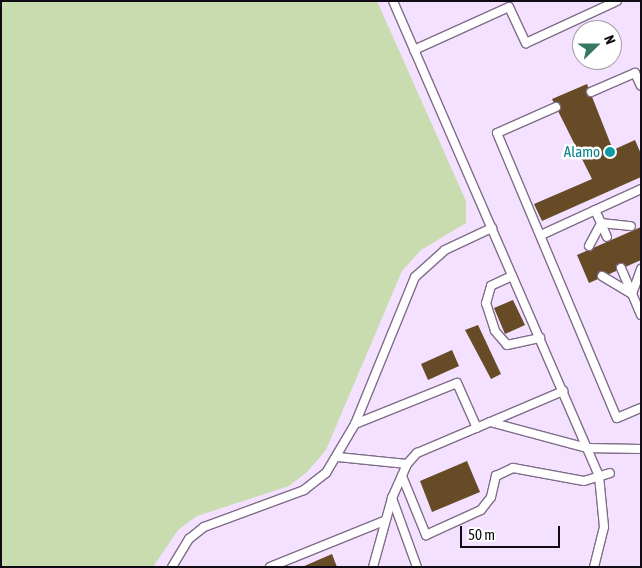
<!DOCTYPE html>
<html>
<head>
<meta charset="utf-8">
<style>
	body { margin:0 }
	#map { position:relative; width:642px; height:568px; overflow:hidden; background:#f6eefb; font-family:"Asap Condensed",sans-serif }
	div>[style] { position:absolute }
	.built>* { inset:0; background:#f4e1ff }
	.green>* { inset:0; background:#c8dcaf }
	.building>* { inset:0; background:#664b26 }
	.roads { filter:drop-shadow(1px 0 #7f6d88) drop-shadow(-1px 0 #7f6d88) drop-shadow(0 1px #7f6d88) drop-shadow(0 -1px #7f6d88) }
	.service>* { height:8px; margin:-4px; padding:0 4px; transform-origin:4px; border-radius:4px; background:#fff }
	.dots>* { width:14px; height:14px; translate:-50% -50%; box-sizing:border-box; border:2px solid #fff; border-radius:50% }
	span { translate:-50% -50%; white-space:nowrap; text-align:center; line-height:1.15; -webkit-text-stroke:5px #fff; paint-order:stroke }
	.culture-label { font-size:15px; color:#0d838f }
	.right { translate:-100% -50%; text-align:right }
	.frame { position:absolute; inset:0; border:2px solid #110b15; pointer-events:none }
	.north { position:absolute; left:572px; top:20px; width:50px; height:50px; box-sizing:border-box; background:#fff; border:1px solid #a09da1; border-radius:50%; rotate:68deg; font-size:14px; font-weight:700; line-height:20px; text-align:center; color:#110b15 }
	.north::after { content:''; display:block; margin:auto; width:18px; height:22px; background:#387765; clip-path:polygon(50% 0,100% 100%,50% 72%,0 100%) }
	.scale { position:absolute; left:460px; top:526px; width:100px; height:22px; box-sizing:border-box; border:2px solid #110b15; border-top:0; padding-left:6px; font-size:15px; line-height:18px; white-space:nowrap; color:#110b15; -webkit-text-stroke:4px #fff; paint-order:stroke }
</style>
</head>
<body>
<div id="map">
	<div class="built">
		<i style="clip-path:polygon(evenodd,1px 1px,641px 1px,641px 567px,1px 567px,1px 1px,582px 30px,612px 30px,612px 60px,582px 60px,582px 30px)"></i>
	</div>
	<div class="green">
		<i style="clip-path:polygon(1px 1px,377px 1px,466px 201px,466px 223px,421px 250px,402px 271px,326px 450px,307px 472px,289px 486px,197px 516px,178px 530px,153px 567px,1px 567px)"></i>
	</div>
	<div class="building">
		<i style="clip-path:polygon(587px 84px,613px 150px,635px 140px,641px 154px,641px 177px,542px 221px,534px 204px,592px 179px,552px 99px)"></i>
		<i style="clip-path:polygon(641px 227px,641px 260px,589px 283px,577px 255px)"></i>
		<i style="clip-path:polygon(513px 300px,525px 325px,505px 334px,494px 308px)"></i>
		<i style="clip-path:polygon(478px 325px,501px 374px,491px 379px,465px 330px)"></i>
		<i style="clip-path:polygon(452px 350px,459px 366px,428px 380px,421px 364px)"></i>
		<i style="clip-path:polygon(467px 461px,480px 492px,432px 512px,420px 481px)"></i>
		<i style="clip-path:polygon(332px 554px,337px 567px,302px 567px)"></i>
	</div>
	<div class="roads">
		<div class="service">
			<i style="left:393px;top:1px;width:518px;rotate:66.55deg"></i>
			<i style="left:599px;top:476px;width:51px;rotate:84.4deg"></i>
			<i style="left:604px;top:527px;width:41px;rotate:104deg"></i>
			<i style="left:414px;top:50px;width:104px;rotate:-24.4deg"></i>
			<i style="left:509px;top:7px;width:40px;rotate:65deg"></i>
			<i style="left:526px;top:43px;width:100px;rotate:-24.8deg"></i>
			<i style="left:591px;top:92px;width:48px;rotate:-23.4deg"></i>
			<i style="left:635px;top:73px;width:14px;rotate:65deg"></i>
			<i style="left:556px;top:107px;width:64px;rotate:156.2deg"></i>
			<i style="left:497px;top:133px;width:309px;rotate:67.2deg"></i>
			<i style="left:617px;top:418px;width:26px;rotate:-23deg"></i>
			<i style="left:595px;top:210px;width:14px;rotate:65deg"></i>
			<i style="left:601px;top:223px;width:30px;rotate:6deg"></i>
			<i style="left:601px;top:223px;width:15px;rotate:67deg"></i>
			<i style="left:541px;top:235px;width:110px;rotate:-24.7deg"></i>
			<i style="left:589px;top:246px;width:26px;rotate:-62deg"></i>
			<i style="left:621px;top:268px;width:51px;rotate:66.9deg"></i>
			<i style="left:512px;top:276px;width:23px;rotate:155deg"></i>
			<i style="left:491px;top:286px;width:18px;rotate:106deg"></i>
			<i style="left:486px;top:303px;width:29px;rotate:72deg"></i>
			<i style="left:495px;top:331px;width:18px;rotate:49deg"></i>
			<i style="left:507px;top:345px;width:34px;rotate:-12deg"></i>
			<i style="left:602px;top:276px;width:35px;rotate:31deg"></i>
			<i style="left:632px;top:294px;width:27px;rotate:-70deg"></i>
			<i style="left:490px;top:422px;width:100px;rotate:15deg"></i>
			<i style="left:587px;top:448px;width:54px;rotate:1.1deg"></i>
			<i style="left:355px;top:424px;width:110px;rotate:-21.9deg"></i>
			<i style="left:457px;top:383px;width:49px;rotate:66deg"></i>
			<i style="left:338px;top:457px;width:69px;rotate:5.8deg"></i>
			<i style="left:402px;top:476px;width:64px;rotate:67.9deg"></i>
			<i style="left:426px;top:535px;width:60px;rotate:-24.4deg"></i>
			<i style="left:481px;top:510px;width:16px;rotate:-52deg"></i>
			<i style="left:491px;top:497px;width:22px;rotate:-77deg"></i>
			<i style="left:496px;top:476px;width:19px;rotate:-25deg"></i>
			<i style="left:513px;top:468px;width:72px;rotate:10.4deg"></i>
			<i style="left:584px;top:481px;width:27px;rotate:-17deg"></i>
			<i style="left:392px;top:498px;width:73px;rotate:70.1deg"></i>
			<i style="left:172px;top:567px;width:33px;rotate:-59deg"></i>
			<i style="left:189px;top:539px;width:19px;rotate:-39deg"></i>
			<i style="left:204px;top:527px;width:107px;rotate:-20.3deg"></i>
			<i style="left:304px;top:490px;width:28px;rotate:-38deg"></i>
			<i style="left:326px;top:473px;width:57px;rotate:-59.4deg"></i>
			<i style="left:355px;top:424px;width:159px;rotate:-67.8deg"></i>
			<i style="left:415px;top:277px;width:40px;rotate:-42deg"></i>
			<i style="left:445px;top:250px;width:52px;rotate:-25.1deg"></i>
			<i style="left:270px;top:567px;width:123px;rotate:-22deg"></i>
			<i style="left:373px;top:567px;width:72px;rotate:-74.6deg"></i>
			<i style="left:392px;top:498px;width:37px;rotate:-66deg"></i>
			<i style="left:407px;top:464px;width:15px;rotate:-48deg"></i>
			<i style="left:417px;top:453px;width:159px;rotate:-23deg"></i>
		</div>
	</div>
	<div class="dots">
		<i style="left:610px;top:152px;background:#0f9aa8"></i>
	</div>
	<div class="culture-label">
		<span class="right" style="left:600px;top:152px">Alamo</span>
	</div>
	<div class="frame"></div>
	<div class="north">N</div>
	<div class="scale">50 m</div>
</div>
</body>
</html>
